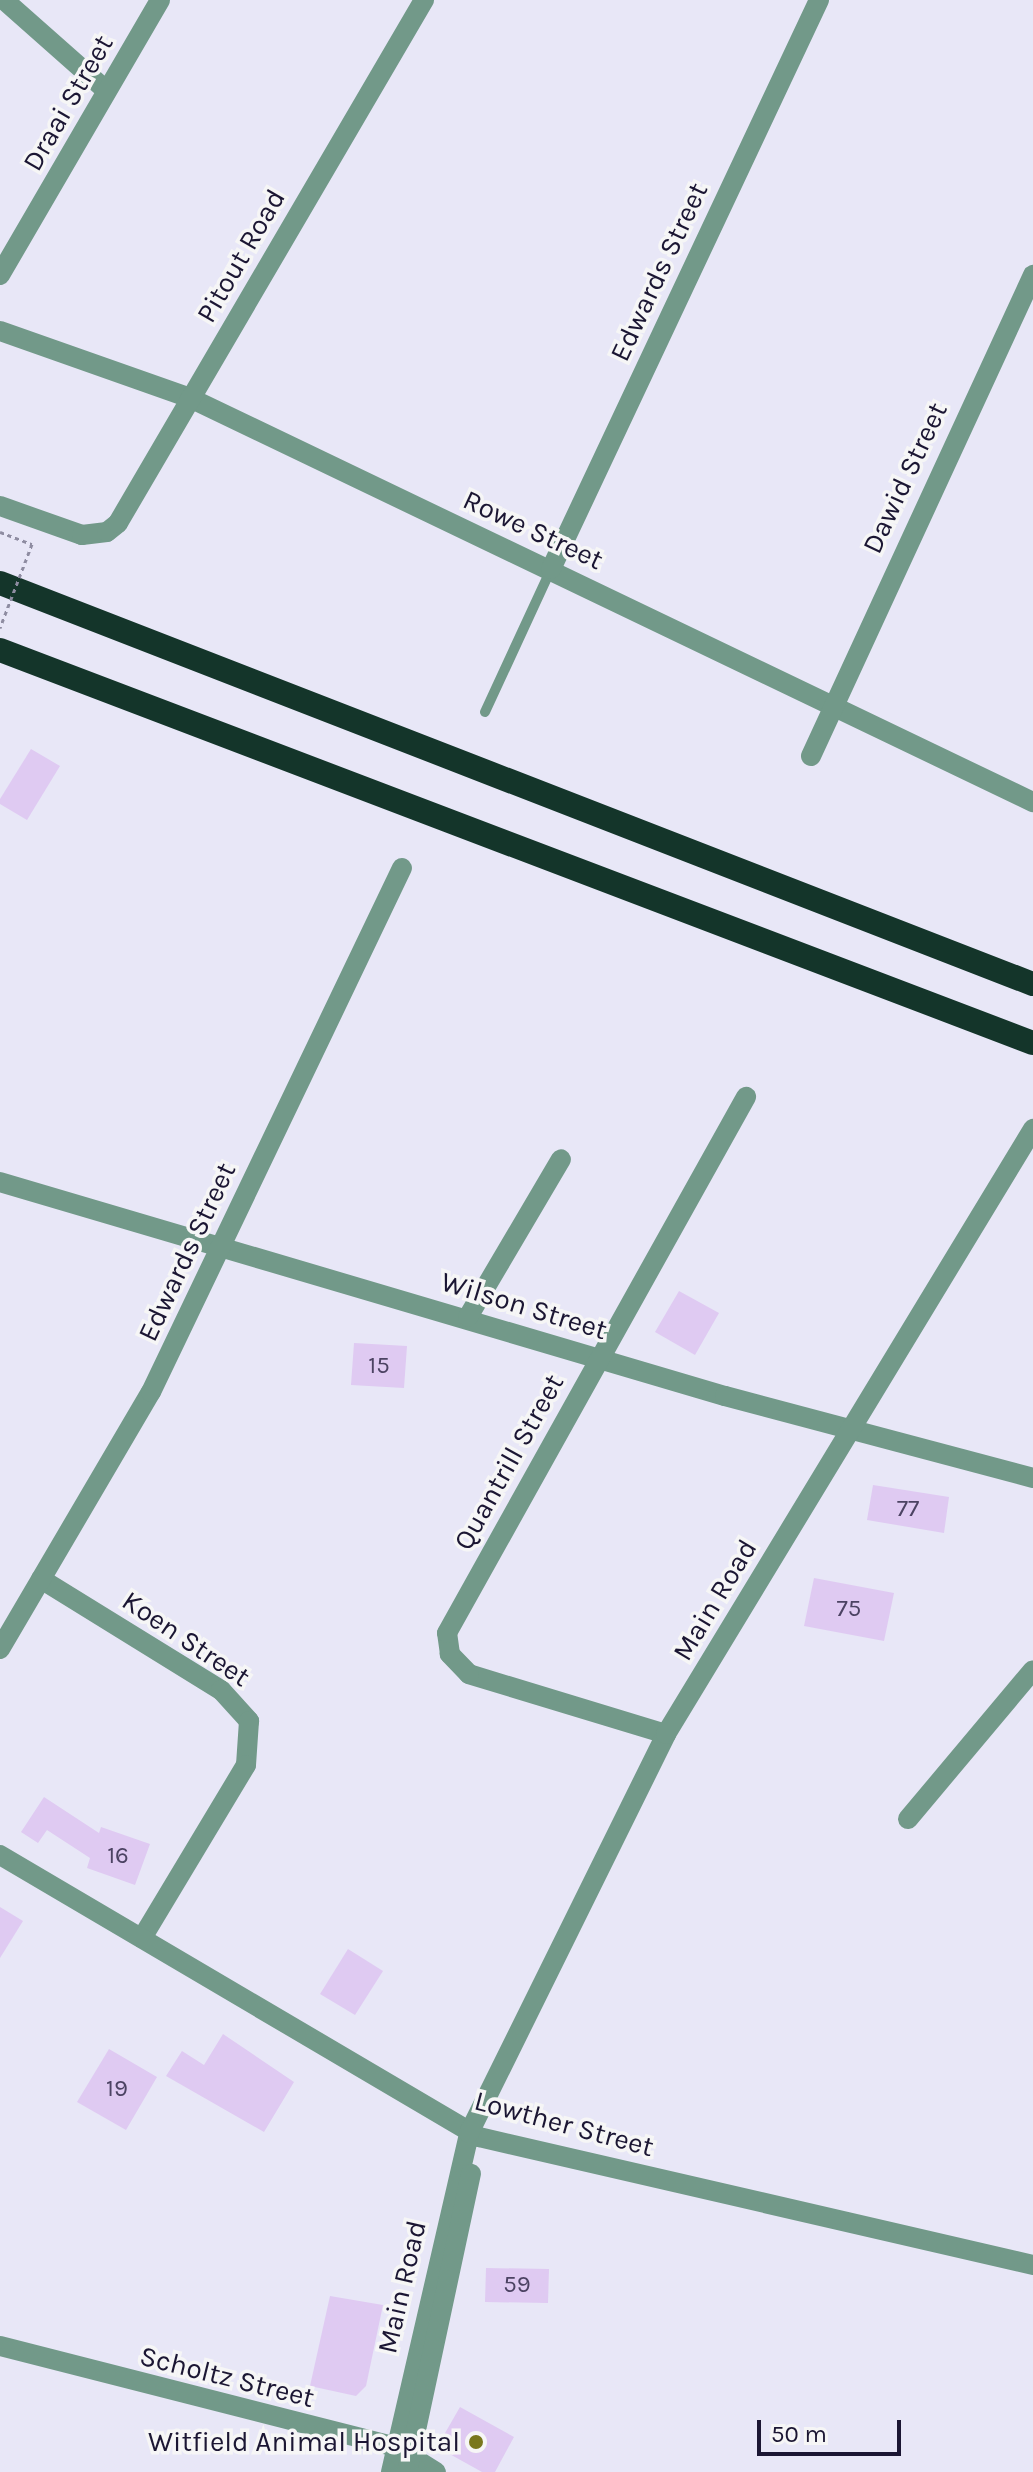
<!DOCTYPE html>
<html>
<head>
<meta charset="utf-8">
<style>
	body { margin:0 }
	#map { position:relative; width:1033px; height:2472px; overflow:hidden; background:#e8e7f7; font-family:Karla,sans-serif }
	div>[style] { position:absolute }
	.building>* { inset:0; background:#dfcaf2 }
	.service>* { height:10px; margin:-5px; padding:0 5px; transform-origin:5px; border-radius:5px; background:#729989 }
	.minor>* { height:20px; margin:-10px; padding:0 10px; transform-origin:10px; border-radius:10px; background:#729989 }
	.tertiary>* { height:20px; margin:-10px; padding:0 10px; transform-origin:10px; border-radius:10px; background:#729989 }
	.motorway>* { height:24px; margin:-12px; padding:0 12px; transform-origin:12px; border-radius:12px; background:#14352a }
	.path-bridge>* { height:3px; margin-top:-1.5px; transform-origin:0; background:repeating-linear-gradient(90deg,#8e8ca1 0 4px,transparent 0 8px) }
	.dots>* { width:22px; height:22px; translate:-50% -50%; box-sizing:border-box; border:4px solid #f6f6f6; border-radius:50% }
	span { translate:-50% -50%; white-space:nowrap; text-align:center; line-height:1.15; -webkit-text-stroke:7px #f6f6f6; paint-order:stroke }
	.number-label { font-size:24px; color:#4c4363 }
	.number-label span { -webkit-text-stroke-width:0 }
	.street-label { font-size:28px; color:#1b1633 }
	.poi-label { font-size:28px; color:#1b1633 }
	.right { translate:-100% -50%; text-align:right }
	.scale { position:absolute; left:757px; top:2420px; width:144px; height:36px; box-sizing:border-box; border:4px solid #1b1633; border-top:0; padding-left:10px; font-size:24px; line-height:28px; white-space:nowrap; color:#1b1633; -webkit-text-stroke:6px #f6f6f6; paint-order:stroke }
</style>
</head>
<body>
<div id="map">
	<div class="building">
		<i style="clip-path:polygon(31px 749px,60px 766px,27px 820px,0 804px,0 799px)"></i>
		<i style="clip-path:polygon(679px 1291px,719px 1313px,695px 1355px,655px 1332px)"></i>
		<i style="clip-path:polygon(354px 1343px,407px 1346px,404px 1388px,351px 1385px)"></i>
		<i style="clip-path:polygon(873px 1485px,949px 1497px,944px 1533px,867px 1520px)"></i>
		<i style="clip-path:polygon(814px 1578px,894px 1593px,884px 1641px,804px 1626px)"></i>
		<i style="clip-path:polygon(44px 1797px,99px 1833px,101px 1827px,150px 1844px,135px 1885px,87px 1868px,90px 1858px,47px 1830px,38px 1843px,21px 1832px)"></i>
		<i style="clip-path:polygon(0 1907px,23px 1921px,0 1958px)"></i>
		<i style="clip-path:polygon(348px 1949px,383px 1971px,355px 2015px,320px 1994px)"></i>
		<i style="clip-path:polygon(223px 2034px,294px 2082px,264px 2132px,166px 2076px,182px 2051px,204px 2065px)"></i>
		<i style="clip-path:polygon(109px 2049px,157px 2077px,126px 2130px,77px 2102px)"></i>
		<i style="clip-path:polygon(486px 2268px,549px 2269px,548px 2303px,485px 2302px)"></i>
		<i style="clip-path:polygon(330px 2296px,383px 2305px,366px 2386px,356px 2396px,310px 2386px)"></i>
		<i style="clip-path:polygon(460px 2407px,514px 2437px,495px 2472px,482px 2472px,437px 2447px)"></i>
	</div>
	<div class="service">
		<i style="left:485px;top:712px;width:157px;rotate:-65.2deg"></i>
	</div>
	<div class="minor">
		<i style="left:4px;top:0;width:137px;rotate:41.5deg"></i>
		<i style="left:0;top:275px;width:318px;rotate:-59.8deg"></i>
		<i style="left:0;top:331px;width:201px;rotate:19.4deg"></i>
		<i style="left:190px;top:398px;width:935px;rotate:25.61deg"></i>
		<i style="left:0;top:506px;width:87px;rotate:19.5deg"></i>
		<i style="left:82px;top:535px;width:25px;rotate:-7deg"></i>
		<i style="left:107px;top:532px;width:14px;rotate:-39deg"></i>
		<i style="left:118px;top:523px;width:606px;rotate:-59.67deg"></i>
		<i style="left:551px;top:569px;width:629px;rotate:-64.78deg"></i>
		<i style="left:811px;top:756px;width:530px;rotate:-65.22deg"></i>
		<i style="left:0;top:1182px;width:756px;rotate:16.45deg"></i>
		<i style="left:725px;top:1396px;width:319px;rotate:14.9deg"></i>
		<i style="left:468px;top:1317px;width:183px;rotate:-59.5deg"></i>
		<i style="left:41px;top:1579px;width:211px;rotate:31.7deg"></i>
		<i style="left:221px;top:1690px;width:42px;rotate:47.9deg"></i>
		<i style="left:249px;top:1721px;width:44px;rotate:93.9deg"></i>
		<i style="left:246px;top:1765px;width:202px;rotate:121deg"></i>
		<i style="left:0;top:1649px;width:298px;rotate:-59.6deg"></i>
		<i style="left:151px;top:1392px;width:581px;rotate:-64.41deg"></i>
		<i style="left:666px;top:1734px;width:206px;rotate:-163.1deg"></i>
		<i style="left:469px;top:1674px;width:28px;rotate:-134deg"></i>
		<i style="left:450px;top:1654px;width:21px;rotate:-98deg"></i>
		<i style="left:447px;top:1633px;width:614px;rotate:-60.85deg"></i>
		<i style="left:908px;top:1819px;width:194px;rotate:-50deg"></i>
		<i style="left:0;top:1855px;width:556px;rotate:30.49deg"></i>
		<i style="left:479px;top:2137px;width:569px;rotate:13.01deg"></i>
		<i style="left:0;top:2346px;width:409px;rotate:14.3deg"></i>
		<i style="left:396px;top:2447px;width:47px;rotate:32deg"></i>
	</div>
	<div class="tertiary">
		<i style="left:391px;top:2472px;width:348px;rotate:-77deg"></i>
		<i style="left:469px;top:2133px;width:445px;rotate:-63.7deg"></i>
		<i style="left:666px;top:1734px;width:708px;rotate:-58.76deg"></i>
		<i style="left:407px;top:2472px;width:305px;rotate:-77.9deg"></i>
	</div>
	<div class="motorway">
		<i style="left:0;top:583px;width:1108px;rotate:21.22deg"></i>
		<i style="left:0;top:650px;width:1105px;rotate:20.83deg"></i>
	</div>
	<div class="path-bridge">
		<i style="left:0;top:532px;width:34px;rotate:21deg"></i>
		<i style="left:32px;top:544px;width:90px;rotate:110.9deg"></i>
	</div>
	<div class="dots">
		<i style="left:476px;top:2442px;background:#79771d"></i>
	</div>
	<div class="number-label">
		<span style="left:379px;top:1366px">15</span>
		<span style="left:908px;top:1509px">77</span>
		<span style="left:849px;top:1609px">75</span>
		<span style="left:118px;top:1856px">16</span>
		<span style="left:117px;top:2089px">19</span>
		<span style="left:517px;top:2285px">59</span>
	</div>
	<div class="street-label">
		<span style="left:68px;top:103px;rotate:-60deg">Draai Street</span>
		<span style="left:241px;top:256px;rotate:-60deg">Pitout Road</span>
		<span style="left:659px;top:272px;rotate:-65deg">Edwards Street</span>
		<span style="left:905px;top:478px;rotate:-65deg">Dawid Street</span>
		<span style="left:533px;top:530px;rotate:25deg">Rowe Street</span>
		<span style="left:187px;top:1252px;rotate:-65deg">Edwards Street</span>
		<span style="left:524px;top:1306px;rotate:17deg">Wilson Street</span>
		<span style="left:509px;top:1462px;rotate:-61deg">Quantrill Street</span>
		<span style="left:715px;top:1600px;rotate:-59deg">Main Road</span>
		<span style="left:186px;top:1639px;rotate:34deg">Koen Street</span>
		<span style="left:564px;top:2124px;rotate:15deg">Lowther Street</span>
		<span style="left:402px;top:2287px;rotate:-77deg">Main Road</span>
		<span style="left:227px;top:2377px;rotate:14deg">Scholtz Street</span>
	</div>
	<div class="poi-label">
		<span class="right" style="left:460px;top:2442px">Witfield Animal Hospital</span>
	</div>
	<div class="scale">50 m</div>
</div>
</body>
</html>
